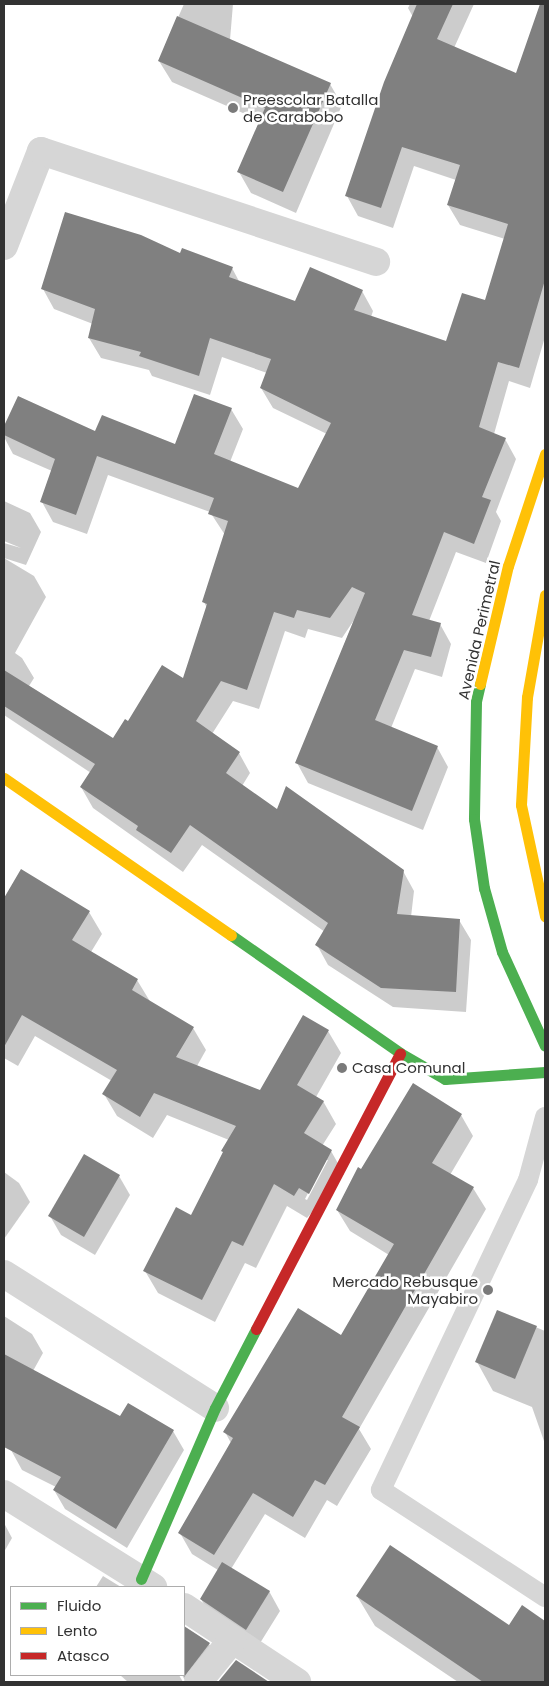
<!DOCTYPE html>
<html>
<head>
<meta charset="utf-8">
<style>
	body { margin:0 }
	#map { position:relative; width:549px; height:1686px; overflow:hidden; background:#fff; font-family:Poppins,sans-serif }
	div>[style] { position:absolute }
	.shadow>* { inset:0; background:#0003 }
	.building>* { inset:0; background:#808080 }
	.lane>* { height:20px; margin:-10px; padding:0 10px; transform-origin:10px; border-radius:10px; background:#d6d6d6 }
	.street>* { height:28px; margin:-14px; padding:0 14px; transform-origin:14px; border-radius:14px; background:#d6d6d6 }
	.fast>* { height:11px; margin:-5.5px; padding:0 5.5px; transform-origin:5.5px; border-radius:5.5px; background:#4caf50 }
	.slow>* { height:11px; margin:-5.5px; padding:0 5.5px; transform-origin:5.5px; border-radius:5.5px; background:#ffc107 }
	.jam>* { height:11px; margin:-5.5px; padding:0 5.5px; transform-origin:5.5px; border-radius:5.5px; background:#c62828 }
	.dots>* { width:14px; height:14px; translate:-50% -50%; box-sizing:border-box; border:2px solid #fff; border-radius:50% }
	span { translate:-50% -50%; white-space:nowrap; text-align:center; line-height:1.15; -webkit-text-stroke:5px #fff; paint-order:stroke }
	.poi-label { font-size:15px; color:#323232 }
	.left { translate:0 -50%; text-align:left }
	.right { translate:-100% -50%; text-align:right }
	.street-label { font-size:15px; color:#323232 }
	.frame { position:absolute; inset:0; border:5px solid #323232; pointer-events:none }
	.legend { position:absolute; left:10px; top:1586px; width:175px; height:90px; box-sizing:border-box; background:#fff; border:1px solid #adadad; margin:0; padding:6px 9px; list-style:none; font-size:15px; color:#323232 }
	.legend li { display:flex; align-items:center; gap:10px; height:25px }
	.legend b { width:25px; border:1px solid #adadad }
</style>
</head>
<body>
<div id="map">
	<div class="shadow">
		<i style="clip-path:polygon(184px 4px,233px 4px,230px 40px,330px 84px,342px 105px,296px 213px,251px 193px,239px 172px,261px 121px,172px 82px,159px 61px)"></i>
		<i style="clip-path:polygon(410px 4px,474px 4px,454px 48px,517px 75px,538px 30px,545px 32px,545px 337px,530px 388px,509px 381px,494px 434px,505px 439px,516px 459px,496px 512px,501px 521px,486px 563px,456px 552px,429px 621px,440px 624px,451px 644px,442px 677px,415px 669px,391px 728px,437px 747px,448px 767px,423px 830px,308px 783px,297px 763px,354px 620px,342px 638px,308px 629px,305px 638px,285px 631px,259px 709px,233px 701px,212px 734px,239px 753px,250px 773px,242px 786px,277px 811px,403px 871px,414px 891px,411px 917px,459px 920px,471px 940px,466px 1012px,393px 1007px,328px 965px,317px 945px,325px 932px,202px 845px,183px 872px,93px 808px,81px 787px,91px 773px,4px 715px,4px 543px,21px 548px,4px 541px,4px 501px,30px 513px,41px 532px,26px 565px,4px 558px,34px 576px,46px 597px,15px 653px,22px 658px,34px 678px,29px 686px,113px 739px,128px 722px,183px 680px,207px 608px,204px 602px,225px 535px,210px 512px,108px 475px,87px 534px,53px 522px,42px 502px,52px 471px,13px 454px,4px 437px,4px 429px,19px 397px,96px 433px,175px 445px,231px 409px,243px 429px,230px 462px,299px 490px,327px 434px,273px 408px,261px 388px,267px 373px,222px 357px,210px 395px,152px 376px,149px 370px,101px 358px,89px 338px,93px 324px,54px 309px,43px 289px,180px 255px,232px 268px,240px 283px,296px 302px,362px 291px,373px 311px,371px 317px,447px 343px,486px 302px,505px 239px,460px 225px,448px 205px,456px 180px,414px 166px,393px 228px,358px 216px,347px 196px,413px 17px,408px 8px)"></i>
		<i style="clip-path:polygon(evenodd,22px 871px,89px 912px,102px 934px,91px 952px,137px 980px,151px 1003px,193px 1028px,206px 1050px,197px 1066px,261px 1091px,328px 1031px,341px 1053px,316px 1097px,323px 1101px,336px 1124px,322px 1146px,331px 1151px,344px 1174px,307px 1218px,287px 1206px,256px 1268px,245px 1263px,215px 1322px,158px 1293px,145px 1271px,192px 1217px,229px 1140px,167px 1115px,153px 1138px,117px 1116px,104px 1094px,112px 1081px,35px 1036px,18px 1066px,4px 1058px,4px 900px,22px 871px,325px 1160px,328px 1160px,307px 1200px,305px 1199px,325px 1160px)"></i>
		<i style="clip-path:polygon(461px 1115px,473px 1136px,450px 1175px,473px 1188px,486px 1209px,359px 1429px,371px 1449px,337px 1506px,327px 1500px,305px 1538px,265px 1514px,231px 1569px,269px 1591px,280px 1611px,257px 1648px,212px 1618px,201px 1599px,218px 1570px,192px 1554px,180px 1533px,231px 1443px,225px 1432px,342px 1337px,389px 1255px,350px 1231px,337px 1210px,361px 1170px)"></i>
		<i style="clip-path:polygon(4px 1172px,19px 1183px,30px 1202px,4px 1239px)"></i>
		<i style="clip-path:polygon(119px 1176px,130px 1195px,95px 1255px,61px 1235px,50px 1216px)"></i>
		<i style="clip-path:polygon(497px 1311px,545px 1331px,545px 1444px,532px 1407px,493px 1391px,477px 1362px)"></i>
		<i style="clip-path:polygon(4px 1316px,32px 1334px,43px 1353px,33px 1371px,121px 1418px,173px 1431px,184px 1450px,127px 1548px,65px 1509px,54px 1490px,56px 1487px,22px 1470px,11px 1450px,20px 1433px,4px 1423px)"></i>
		<i style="clip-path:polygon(4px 1523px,12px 1538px,4px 1552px)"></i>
		<i style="clip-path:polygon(103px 1576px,121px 1587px,96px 1587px)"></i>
		<i style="clip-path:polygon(357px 1596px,509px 1627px,522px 1607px,545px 1622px,545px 1682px,458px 1682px,375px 1626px)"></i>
		<i style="clip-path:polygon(184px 1628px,209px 1644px,220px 1663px,186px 1682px,182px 1675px)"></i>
		<i style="clip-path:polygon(120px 1675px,179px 1675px,183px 1682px,128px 1682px)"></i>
	</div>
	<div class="building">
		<i style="clip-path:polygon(417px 4px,453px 4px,437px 39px,516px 73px,540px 4px,545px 4px,545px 280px,519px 368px,498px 362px,479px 427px,506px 438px,482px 497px,491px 500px,474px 544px,444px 532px,412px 615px,441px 623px,431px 657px,404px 650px,375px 720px,438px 746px,412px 811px,295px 763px,365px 593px,352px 587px,330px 618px,297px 610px,294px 618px,274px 612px,247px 690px,221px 681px,196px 721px,240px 752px,226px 773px,277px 809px,286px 786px,404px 870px,397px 914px,460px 919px,456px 992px,381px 988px,315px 945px,328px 923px,190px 825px,171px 853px,136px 830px,138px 826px,80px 787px,95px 764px,4px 706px,4px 670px,113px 738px,125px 719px,128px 721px,162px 665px,183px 678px,207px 604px,202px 602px,228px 521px,208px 514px,214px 498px,97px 456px,76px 515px,40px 502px,55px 459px,4px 435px,4px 426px,18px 396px,95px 431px,102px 415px,175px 444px,194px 394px,232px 408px,214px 454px,298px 488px,331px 423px,260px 388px,271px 359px,210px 338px,199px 376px,139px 356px,141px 352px,88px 338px,95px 309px,41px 289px,65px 212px,141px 235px,180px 253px,182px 248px,233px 267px,229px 277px,295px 301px,310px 267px,363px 290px,354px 310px,446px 341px,462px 293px,485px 300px,508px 224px,447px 205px,460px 165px,402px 147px,381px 208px,345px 196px,384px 82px)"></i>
		<i style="clip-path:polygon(177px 16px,331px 83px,283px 192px,237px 172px,265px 108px,158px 61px)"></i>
		<i style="clip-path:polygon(21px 869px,90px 911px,72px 940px,138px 979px,132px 990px,194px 1027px,176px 1057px,260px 1090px,303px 1015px,329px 1030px,297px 1085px,324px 1101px,304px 1133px,332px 1150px,309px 1194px,299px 1188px,294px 1196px,274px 1184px,243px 1246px,232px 1241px,202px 1300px,143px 1271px,176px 1207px,191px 1215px,223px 1152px,221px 1151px,236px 1126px,154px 1093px,140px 1117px,102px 1094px,117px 1070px,22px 1015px,4px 1047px,4px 898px)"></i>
		<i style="clip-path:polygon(413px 1083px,462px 1114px,432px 1163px,474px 1187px,342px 1417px,360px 1427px,325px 1485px,315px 1480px,293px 1517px,253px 1493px,214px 1555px,178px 1533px,233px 1438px,223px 1432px,298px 1308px,341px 1335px,394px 1244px,336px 1210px,358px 1167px,361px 1169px)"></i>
		<i style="clip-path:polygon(84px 1154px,120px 1175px,84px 1237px,48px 1216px)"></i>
		<i style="clip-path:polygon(497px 1310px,537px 1326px,515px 1379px,475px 1362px)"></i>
		<i style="clip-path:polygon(4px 1354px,120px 1416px,128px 1403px,174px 1430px,116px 1529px,53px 1490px,61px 1477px,4px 1447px)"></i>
		<i style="clip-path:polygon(390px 1545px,509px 1625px,522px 1605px,545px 1621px,545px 1682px,483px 1682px,356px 1596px)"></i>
		<i style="clip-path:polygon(222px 1562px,270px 1591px,246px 1630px,200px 1599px)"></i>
		<i style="clip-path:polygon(184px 1626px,210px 1643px,184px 1677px)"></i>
		<i style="clip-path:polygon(236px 1660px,269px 1682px,218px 1682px)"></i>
	</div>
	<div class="lane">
		<i style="left:545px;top:1117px;width:65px;rotate:105.1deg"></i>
		<i style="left:528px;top:1180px;width:343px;rotate:115.4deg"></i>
		<i style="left:381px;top:1490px;width:196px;rotate:33.1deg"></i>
	</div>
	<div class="street">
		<i style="left:4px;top:246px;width:102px;rotate:-68.7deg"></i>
		<i style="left:41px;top:151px;width:353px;rotate:18.3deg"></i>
		<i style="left:4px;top:1274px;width:250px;rotate:32.4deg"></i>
		<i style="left:4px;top:1494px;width:176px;rotate:32deg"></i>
		<i style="left:184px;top:1607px;width:136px;rotate:33.6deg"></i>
		<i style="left:198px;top:1682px;width:55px;rotate:-50.9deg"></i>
	</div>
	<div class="fast">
		<i style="left:480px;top:684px;width:18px;rotate:103deg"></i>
		<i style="left:476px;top:702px;width:117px;rotate:91deg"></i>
		<i style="left:474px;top:819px;width:70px;rotate:81.8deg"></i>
		<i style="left:484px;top:888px;width:66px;rotate:74.3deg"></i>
		<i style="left:502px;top:952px;width:103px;rotate:65.4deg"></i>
		<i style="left:231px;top:935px;width:206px;rotate:34.9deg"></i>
		<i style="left:400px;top:1053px;width:52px;rotate:30deg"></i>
		<i style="left:445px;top:1079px;width:100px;rotate:-4deg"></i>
		<i style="left:141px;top:1579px;width:186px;rotate:-66.6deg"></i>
		<i style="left:215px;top:1408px;width:89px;rotate:-62.6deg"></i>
	</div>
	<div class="slow">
		<i style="left:545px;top:595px;width:104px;rotate:100deg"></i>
		<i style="left:527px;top:697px;width:108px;rotate:93.2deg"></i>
		<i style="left:521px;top:805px;width:114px;rotate:77.8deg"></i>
		<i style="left:480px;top:684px;width:121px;rotate:-76.7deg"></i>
		<i style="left:508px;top:566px;width:118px;rotate:-71.7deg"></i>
		<i style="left:4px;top:778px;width:276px;rotate:34.7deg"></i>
	</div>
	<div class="jam">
		<i style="left:256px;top:1329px;width:311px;rotate:-62.4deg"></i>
	</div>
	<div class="dots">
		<i style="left:233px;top:108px;background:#7a7a7a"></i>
		<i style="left:342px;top:1068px;background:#7a7a7a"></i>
		<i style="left:488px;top:1290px;background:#7a7a7a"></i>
	</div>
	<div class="poi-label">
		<span class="left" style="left:243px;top:108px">Preescolar Batalla<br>de Carabobo</span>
		<span class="left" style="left:352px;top:1068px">Casa Comunal</span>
		<span class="right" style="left:478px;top:1290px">Mercado Rebusque<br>Mayabiro</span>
	</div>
	<div class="street-label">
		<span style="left:479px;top:630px;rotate:-77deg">Avenida Perimetral</span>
	</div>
	<div class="frame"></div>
	<ul class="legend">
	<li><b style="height:6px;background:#4caf50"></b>Fluido</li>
	<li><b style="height:6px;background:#ffc107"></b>Lento</li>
	<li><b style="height:6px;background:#c62828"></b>Atasco</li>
	</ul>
</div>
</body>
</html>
